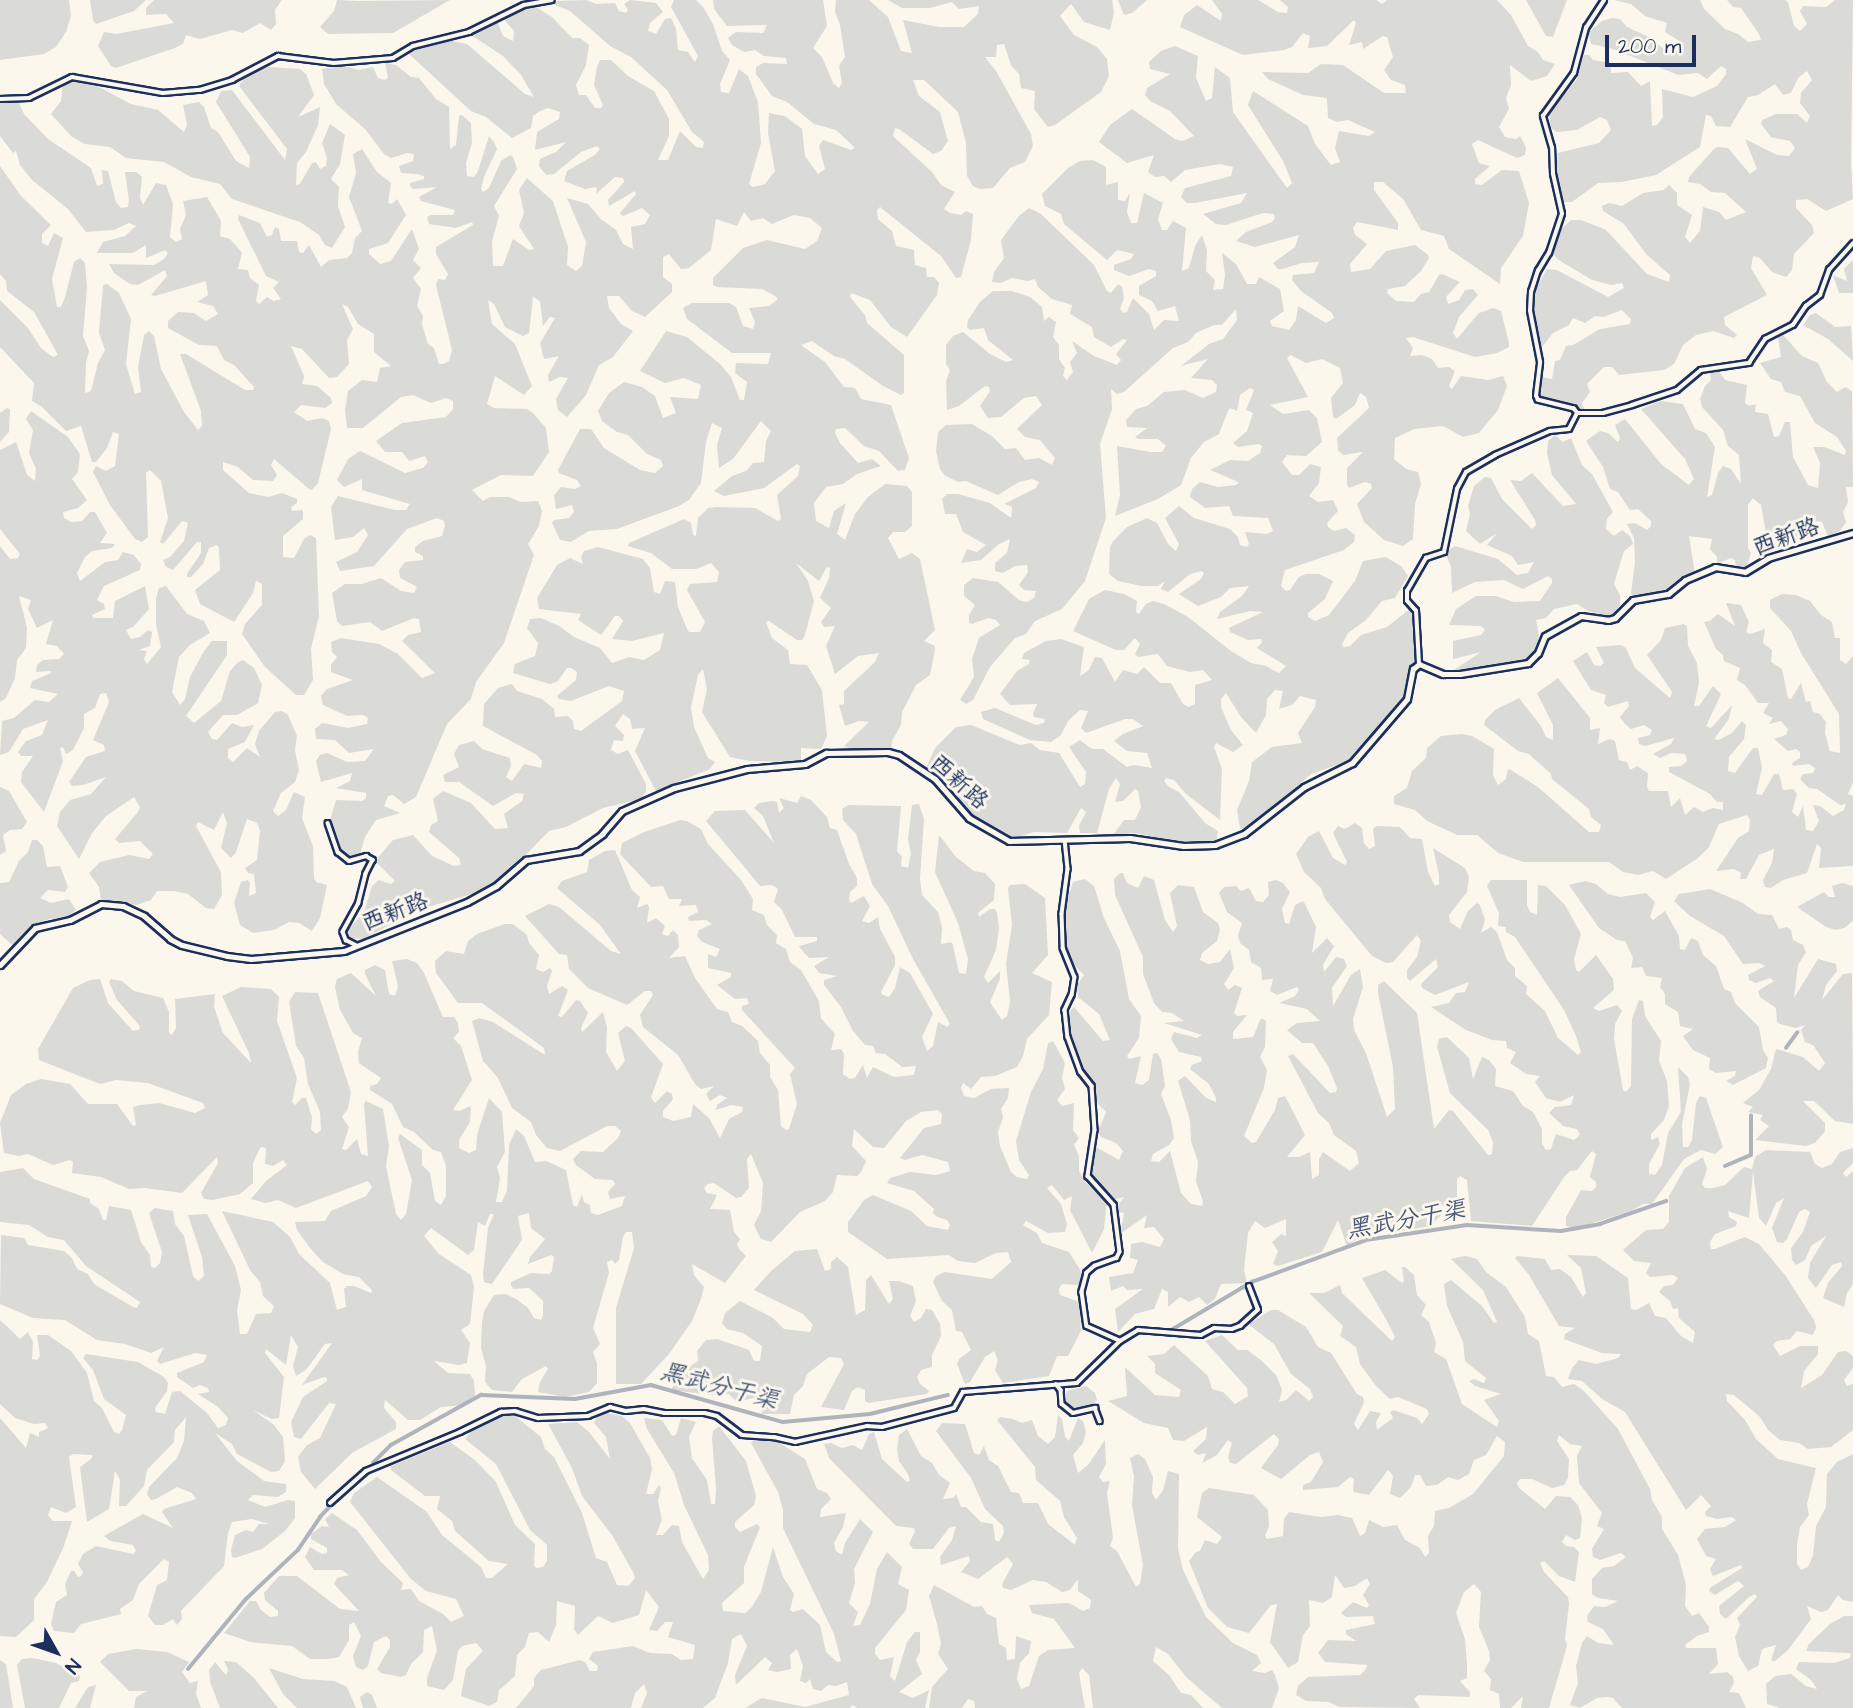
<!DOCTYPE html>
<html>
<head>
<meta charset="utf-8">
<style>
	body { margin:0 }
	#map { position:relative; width:1853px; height:1708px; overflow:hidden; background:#fbf7ec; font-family:"Architects Daughter","LXGW WenKai TC",sans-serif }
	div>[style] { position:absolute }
	.green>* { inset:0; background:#dadad7 }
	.canal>* { height:3.5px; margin:-1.75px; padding:0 1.75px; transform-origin:1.75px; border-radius:1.75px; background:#afb3bb }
	.roads { filter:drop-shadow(2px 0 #1b2f5e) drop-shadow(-2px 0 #1b2f5e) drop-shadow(0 2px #1b2f5e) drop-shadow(0 -2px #1b2f5e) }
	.street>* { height:3.5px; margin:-1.75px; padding:0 1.75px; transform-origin:1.75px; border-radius:1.75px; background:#fbf7ec }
	.secondary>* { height:5px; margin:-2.5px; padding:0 2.5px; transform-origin:2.5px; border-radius:2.5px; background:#fbf7ec }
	span { translate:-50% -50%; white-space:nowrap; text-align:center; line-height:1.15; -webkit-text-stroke:6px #fbf7ec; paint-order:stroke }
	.street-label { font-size:23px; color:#1b2f5e }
	.water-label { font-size:24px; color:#47577a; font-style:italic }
	.north { position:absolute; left:21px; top:1617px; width:70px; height:70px; -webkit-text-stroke:5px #fbf7ec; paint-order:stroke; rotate:130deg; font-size:19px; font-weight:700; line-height:28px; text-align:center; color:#1b2f5e }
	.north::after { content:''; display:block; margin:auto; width:24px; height:32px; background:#1b2f5e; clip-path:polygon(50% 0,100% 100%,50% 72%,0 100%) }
	.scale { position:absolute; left:1605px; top:35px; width:91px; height:32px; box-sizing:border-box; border:4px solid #1b2f5e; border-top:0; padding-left:9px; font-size:21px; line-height:24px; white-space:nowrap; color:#1b2f5e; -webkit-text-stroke:5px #fbf7ec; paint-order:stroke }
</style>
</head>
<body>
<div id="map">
	<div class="green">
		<i style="clip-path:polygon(0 0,69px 0,71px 16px,66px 32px,56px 47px,44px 54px,0 60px)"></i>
		<i style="clip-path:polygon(90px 0,146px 0,134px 11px,96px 24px,93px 20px)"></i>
		<i style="clip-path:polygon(154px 0,282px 0,275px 10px,276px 24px,271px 30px,260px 23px,243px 33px,232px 30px,200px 39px,186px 35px,183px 44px,175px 48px,116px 68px,111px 66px,98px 46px,104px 32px,116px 34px,174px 23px,166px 14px,146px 15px,146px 8px)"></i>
		<i style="clip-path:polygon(337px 0,358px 1px,450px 0,393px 33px,328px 34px,320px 27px,334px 11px)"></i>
		<i style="clip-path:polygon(586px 0,596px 4px,615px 3px,619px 11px,626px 13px,628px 10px,624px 4px,630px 0,656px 3px,663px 12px,650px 23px,648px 31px,656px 34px,665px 19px,671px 18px,676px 29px,678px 50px,688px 52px,695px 62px,698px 56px,671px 7px,674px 0,696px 0,703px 7px,713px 24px,722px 51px,730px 60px,720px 84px,721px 92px,729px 93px,739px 69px,748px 76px,758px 102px,761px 143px,749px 184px,753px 187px,765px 184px,775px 171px,768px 133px,769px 113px,785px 116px,802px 129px,805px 156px,818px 174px,825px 169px,819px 146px,823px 140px,851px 150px,855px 148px,836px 130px,814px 124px,787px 102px,772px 96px,756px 74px,756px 67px,763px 63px,787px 64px,786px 58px,764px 56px,755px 50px,744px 52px,732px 45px,728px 38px,736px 32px,763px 33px,767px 25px,727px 26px,714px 9px,713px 0,823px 0,827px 26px,813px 48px,822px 57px,833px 83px,839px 88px,842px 83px,839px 66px,845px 57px,840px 25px,835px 12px,836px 0,869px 0,888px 17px,901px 51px,912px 53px,903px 20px,939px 27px,964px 27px,978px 14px,979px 6px,959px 9px,952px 2px,930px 8px,902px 8px,888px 0,1112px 0,1114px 13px,1110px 30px,1084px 22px,1071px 4px,1060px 16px,1074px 35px,1097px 47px,1107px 59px,1109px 76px,1101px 92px,1055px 125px,1048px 127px,1034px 109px,1035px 91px,1021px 88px,1019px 74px,1011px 65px,1004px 44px,997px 45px,996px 57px,985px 57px,996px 71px,1031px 134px,1033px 146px,1025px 162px,1010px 168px,993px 188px,980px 189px,973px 186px,967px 176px,966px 143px,958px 112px,924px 80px,913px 80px,919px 96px,940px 112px,948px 141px,941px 151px,933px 154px,899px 129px,895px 128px,893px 136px,932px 172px,941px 185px,955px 192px,944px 209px,950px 213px,961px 215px,966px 211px,973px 214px,971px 240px,961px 277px,956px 278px,941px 256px,880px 207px,877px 210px,878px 219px,892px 231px,896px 246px,914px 250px,915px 265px,926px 268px,927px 277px,934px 277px,939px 283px,937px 295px,907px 337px,891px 327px,870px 300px,851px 293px,850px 297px,865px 315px,867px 323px,904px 355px,904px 393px,901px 395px,883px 386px,845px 359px,834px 356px,812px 341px,801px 345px,825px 362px,844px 387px,855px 388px,861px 399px,891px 405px,909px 458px,905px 470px,898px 471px,879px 451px,864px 446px,845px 428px,836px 429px,835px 433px,840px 443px,858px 463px,872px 459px,881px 466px,857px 474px,843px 484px,826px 487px,814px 503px,816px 521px,829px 528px,834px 511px,846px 503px,837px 534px,845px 540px,855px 514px,868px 497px,885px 484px,907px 486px,912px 492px,912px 526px,905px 532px,893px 532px,888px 538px,899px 559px,912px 553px,920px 559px,935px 630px,924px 641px,935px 646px,935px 650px,930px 675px,916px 685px,902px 712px,901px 725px,892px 741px,891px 751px,851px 749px,844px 746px,869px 722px,859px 721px,845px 726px,839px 705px,844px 704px,844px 691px,875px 662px,879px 653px,858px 656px,835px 674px,826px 646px,835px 626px,824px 627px,821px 622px,831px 608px,820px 598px,829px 578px,830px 568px,827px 567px,819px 581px,796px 563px,808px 581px,814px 601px,805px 635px,802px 640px,797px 640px,769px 621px,766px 622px,772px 638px,788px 650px,790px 664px,807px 665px,822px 690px,827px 736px,821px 749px,801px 748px,801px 760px,793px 762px,749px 761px,730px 757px,702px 712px,707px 689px,703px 669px,698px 675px,691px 707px,694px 727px,708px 758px,715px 762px,710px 769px,656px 791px,635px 751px,645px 728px,632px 729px,630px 719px,623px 714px,615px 726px,624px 735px,623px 741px,614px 740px,611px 750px,618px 754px,628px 750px,646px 784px,646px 792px,641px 799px,603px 808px,566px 827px,549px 831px,507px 874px,482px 891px,418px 910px,363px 939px,350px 938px,348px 930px,364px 912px,372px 886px,379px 880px,391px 884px,395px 881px,375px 861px,393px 840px,413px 835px,432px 856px,454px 866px,461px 865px,459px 858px,429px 832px,431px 825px,438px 821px,433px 799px,443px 791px,471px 803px,495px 829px,508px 828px,504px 814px,522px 801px,524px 794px,516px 793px,493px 806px,459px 782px,445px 782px,443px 775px,459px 767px,454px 754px,459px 745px,474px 741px,482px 749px,510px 758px,511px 766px,506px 777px,512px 781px,524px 764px,541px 768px,542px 761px,537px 755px,483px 726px,484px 704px,498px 688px,512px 684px,517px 691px,542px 699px,554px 709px,555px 717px,568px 716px,573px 721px,574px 729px,581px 731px,622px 701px,624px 691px,609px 686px,571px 701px,559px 699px,557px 696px,576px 680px,577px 672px,571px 668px,567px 668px,558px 681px,550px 684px,513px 673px,515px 664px,535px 656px,538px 643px,527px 628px,530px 619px,541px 618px,559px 626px,574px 637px,600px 648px,612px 663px,629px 657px,644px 660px,660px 650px,664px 633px,632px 641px,612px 639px,623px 621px,619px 616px,615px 616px,601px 635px,578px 620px,581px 614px,539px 609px,537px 598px,557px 565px,570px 558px,583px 564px,581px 557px,584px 551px,598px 547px,643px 559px,650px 568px,654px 592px,660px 594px,665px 581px,675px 582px,678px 607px,687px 629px,689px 632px,700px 632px,705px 622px,687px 590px,690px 584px,717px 582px,719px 572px,711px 563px,696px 569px,672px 569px,651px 553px,628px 546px,629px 543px,684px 519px,691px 523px,693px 535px,696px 536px,698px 518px,708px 508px,716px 507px,755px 508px,778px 521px,781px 519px,777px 495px,798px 476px,800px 466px,797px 464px,764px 488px,724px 496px,714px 491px,732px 476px,746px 471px,753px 463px,764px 462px,766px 441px,771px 431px,761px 421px,733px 459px,719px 468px,717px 445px,722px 428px,712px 423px,706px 442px,701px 483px,689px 500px,679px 506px,617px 529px,589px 531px,571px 542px,560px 540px,552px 523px,554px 520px,569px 518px,574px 512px,572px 505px,556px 509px,554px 495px,561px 487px,575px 489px,581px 486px,577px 480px,559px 473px,558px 470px,580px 429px,591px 429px,604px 448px,640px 470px,655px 473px,663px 466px,661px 460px,647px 454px,628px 435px,617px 432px,602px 421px,598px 411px,609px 393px,624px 382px,642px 387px,655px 396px,663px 418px,676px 413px,670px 397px,698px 399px,701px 385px,684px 378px,665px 383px,640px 371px,666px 331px,687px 337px,720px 364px,731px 377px,740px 400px,744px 400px,747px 382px,735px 373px,736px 363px,768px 364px,771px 353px,732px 353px,687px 319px,683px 308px,692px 303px,729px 303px,736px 307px,743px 326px,753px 329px,755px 322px,749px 308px,769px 306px,778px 299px,775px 296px,762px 289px,717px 287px,713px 285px,713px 278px,743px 248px,767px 240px,805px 249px,817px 241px,822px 228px,810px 218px,794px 215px,772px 224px,763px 218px,751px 221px,744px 212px,737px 226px,716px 219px,711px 250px,689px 268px,681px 269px,669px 254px,663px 257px,663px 277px,672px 284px,672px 292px,645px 317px,632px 311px,619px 296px,607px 296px,609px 308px,621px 324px,633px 331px,613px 357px,599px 365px,586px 395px,567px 417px,558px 410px,556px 399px,568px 378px,560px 377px,549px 382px,548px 375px,559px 356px,544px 359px,540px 343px,555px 318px,550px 317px,543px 326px,540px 301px,533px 297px,529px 333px,523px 336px,505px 327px,494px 304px,488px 300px,492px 324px,515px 344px,532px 386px,524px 395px,495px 376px,487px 404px,494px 408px,527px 409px,533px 413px,546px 428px,549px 452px,533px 476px,501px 475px,472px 490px,483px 501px,490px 497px,509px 497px,521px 502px,538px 501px,542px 511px,539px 526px,528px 544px,534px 555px,504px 643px,476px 682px,471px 699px,447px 724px,416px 797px,404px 804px,393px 795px,388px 796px,384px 806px,400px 813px,376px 820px,365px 837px,360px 854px,353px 859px,341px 853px,329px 824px,336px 800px,362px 801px,366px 798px,366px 793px,336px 788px,350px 781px,352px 773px,321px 782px,316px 761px,320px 755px,327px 753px,347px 762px,365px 761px,374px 749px,349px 753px,335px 740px,316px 739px,315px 729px,322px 723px,348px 728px,367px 724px,368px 718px,363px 715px,347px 716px,323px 705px,321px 696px,327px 689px,353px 680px,331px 672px,331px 665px,337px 657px,332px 652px,331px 642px,341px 638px,379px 644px,398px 654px,422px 678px,435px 673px,402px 641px,408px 635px,421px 632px,419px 619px,414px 618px,382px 631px,370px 622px,342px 626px,337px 621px,332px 593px,345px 584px,362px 584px,381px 578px,401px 591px,414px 593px,417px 587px,400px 578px,399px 570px,405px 562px,423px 560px,423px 556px,415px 552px,415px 547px,423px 541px,442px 536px,445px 526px,444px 521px,437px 518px,407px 529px,374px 566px,340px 571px,336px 562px,357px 552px,368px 535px,364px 528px,353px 537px,335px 540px,331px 507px,338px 496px,395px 510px,406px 510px,410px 504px,362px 490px,362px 479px,344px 487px,337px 480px,348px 459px,360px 451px,405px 473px,423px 468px,428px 462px,425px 456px,409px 461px,402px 452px,385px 452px,376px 441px,402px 423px,446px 417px,453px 409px,453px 401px,446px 398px,431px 403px,413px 395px,401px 397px,363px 428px,347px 428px,345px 410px,348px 391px,362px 380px,377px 382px,380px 368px,391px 366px,374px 352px,374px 334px,358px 324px,348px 307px,342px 304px,353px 329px,347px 340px,349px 364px,337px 377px,329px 378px,302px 349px,291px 346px,304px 376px,302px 384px,317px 386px,331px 398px,332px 403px,325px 408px,301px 405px,294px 412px,307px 421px,322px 418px,329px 421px,331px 429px,318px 483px,312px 490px,309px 489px,274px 459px,271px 465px,277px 475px,273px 481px,253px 480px,238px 467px,223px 462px,223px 470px,249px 493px,268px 497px,282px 493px,297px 499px,297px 503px,291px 507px,292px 511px,303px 510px,303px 519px,283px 536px,283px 557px,294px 558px,304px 539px,310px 535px,316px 538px,319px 616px,311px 649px,313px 680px,304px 695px,296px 695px,265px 667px,242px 634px,245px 624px,262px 605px,262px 584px,256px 581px,253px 593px,234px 622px,200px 604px,195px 590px,220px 570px,219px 548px,217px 545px,209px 548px,203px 564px,191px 577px,187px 577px,187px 574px,201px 553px,201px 542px,197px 542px,173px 570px,166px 567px,163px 560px,170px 557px,184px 541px,188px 523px,182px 521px,163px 544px,160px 542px,168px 518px,161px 481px,150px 470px,146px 473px,148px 537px,142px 542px,135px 539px,110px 505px,93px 472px,96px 466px,106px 471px,115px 466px,119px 434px,113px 432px,107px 448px,96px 462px,92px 462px,81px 426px,66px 431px,42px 407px,32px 401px,34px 383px,0 347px,0 300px,28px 328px,41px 348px,53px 357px,58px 355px,34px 312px,7px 291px,6px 281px,0 274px,0 166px,21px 196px,51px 225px,42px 234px,42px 243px,48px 246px,54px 233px,63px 238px,52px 279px,57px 307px,61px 307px,65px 297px,74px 262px,80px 258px,85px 263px,87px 288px,83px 336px,89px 351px,86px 363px,85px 393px,91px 391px,98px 363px,105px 350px,99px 333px,103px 285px,107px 284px,119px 293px,131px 319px,126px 364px,135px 394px,141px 392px,138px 367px,144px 335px,149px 331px,154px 336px,161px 369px,184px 412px,198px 430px,202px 426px,201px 411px,180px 354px,186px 354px,245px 390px,253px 390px,254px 387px,234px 365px,224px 360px,217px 346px,199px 345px,168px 328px,168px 321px,178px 312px,194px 313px,206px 321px,218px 314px,213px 306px,197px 302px,208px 295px,206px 281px,155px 296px,151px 295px,167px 276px,165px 270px,138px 285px,130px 284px,114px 273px,109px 264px,154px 265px,164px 259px,168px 253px,165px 250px,146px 258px,146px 245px,133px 253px,97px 253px,103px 242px,125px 236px,136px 226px,129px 223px,114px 230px,86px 232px,68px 209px,32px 180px,20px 165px,16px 151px,13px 153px,0 136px,0 103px,19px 103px,24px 114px,48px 139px,91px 168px,97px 186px,103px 184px,102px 170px,108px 171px,116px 202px,121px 208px,128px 207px,129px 200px,125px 172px,136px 172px,142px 177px,140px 198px,143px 205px,156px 183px,166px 185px,173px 204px,170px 237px,176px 242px,182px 239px,180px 229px,186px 215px,183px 201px,207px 197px,221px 221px,220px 236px,230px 239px,242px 253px,238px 269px,248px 270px,250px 278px,259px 285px,256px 301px,259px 304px,267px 297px,274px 301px,281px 299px,273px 288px,279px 282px,266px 276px,238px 219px,239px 215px,260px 223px,267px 237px,272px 235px,275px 227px,279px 229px,281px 241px,297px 241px,299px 252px,303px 253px,309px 245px,321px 267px,329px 260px,347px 258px,352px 253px,355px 238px,362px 231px,349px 197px,356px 173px,353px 154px,362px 149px,377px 172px,391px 183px,388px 203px,392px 204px,397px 199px,406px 215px,388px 243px,369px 249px,369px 254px,380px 264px,391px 261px,412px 229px,419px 249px,413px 260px,421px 268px,413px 278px,421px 289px,417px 306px,423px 316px,422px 324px,428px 344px,434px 348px,439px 364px,443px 364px,449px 361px,452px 350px,436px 285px,438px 279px,445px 280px,448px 274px,436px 254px,436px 247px,473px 225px,472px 222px,456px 228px,429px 224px,427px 217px,431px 215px,453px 215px,455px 210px,421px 201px,419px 197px,437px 187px,413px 189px,410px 186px,410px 183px,424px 179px,424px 176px,417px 174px,401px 173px,399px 166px,413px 161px,414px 154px,407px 153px,391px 158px,384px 154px,365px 129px,336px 104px,324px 84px,322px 69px,344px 66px,358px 70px,373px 67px,378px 78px,385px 80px,388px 78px,385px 63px,396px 65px,411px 77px,419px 78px,436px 99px,449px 107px,450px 149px,456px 145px,459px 116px,462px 115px,471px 123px,472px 143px,466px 163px,467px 176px,474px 177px,478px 171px,489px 136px,494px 142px,497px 149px,484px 177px,481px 189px,483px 192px,489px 188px,501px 161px,510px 155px,513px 157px,517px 169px,494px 206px,499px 216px,492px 241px,493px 266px,503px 266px,513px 239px,529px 250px,534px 249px,519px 226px,524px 213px,519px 190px,527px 178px,553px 201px,568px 247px,567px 265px,576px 271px,582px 266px,586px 242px,567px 198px,588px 204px,601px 219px,616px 230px,623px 244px,633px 249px,631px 227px,645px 224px,650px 215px,642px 208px,623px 216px,620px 213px,636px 194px,635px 191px,609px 206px,608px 200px,624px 182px,623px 178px,615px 177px,596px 194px,597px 187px,585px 189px,564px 181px,567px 171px,595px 155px,600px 149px,597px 146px,581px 152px,554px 174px,546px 175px,539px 166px,540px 159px,556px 152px,566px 142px,535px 150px,537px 132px,559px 119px,560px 112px,548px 108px,540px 111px,533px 116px,531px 128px,512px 138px,486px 117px,471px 111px,409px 54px,437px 38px,467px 44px,525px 94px,534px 97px,521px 75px,503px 56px,468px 33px,479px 25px,497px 21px,503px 36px,513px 41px,514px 31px,506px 22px,505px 16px,523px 4px,533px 5px,552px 17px,572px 38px,580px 38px,589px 45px,586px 65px,576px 85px,579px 95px,586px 95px,595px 108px,601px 108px,603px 105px,594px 85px,597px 67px,600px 60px,611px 60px,628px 76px,654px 91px,669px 119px,669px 136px,658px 160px,668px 160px,680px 131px,696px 147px,703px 148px,704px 142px,692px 132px,667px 90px,631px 57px,610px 46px,570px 11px,555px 5px,554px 1px)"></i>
		<i style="clip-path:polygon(1118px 0,1147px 0,1132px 13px,1124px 15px)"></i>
		<i style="clip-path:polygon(1212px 0,1258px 0,1278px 12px,1287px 13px,1288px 7px,1280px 0,1376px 0,1382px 4px,1387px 0,1497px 0,1511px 15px,1528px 46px,1538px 52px,1543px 60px,1555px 64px,1547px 76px,1531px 81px,1510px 65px,1511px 85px,1506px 98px,1509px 109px,1499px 127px,1505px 137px,1516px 139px,1520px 136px,1526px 147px,1525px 155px,1517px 158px,1478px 140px,1472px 144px,1479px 163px,1490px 166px,1475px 179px,1475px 184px,1482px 185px,1502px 170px,1519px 171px,1529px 203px,1523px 236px,1501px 268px,1500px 284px,1449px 249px,1444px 236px,1421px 230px,1403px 199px,1383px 182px,1374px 182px,1374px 190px,1398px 223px,1398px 230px,1357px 222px,1353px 228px,1355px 235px,1367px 244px,1350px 264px,1351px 272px,1370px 269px,1386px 251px,1415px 245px,1427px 254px,1429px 258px,1421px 271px,1405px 286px,1388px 289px,1387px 293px,1396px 301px,1414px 302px,1421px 294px,1429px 292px,1439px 275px,1442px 274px,1460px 282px,1446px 297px,1448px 304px,1459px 300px,1465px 290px,1473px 289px,1478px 295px,1459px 317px,1453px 333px,1457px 339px,1479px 313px,1493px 308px,1501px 311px,1509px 343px,1509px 347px,1497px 353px,1475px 357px,1413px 337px,1406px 338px,1413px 348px,1410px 356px,1422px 355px,1432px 359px,1438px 368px,1449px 367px,1455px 371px,1449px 386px,1452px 389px,1461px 376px,1488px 380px,1503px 376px,1507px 386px,1498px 410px,1479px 433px,1463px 437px,1443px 426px,1414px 429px,1395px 438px,1394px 459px,1406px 469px,1418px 472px,1421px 484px,1415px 504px,1413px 539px,1403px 546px,1384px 540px,1364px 522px,1357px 504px,1372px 488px,1371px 484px,1365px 482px,1349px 488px,1347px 485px,1347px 468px,1363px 452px,1343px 455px,1338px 450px,1337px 438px,1369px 408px,1366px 397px,1360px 393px,1355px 405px,1336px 419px,1333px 417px,1331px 398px,1343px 383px,1340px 368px,1322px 359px,1306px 363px,1291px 355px,1287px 358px,1308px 397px,1270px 405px,1283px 414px,1309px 410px,1317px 418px,1322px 442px,1306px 456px,1287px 455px,1282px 462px,1292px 475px,1299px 475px,1310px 464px,1321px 467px,1319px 483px,1309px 496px,1318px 502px,1333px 500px,1338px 511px,1327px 523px,1328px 527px,1334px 531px,1346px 528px,1355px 535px,1354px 542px,1344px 550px,1285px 570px,1281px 586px,1286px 591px,1290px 590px,1299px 577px,1306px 574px,1319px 574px,1333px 581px,1325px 599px,1308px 613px,1308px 617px,1315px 621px,1329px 615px,1355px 581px,1363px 561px,1386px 557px,1402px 567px,1408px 576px,1395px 598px,1382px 601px,1366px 620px,1348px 633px,1342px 644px,1343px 647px,1350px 646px,1361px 635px,1387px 627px,1411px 608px,1415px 656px,1406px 693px,1351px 760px,1311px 774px,1257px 824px,1240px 829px,1237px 810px,1249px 781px,1252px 762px,1272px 747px,1302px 743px,1298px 733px,1315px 707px,1316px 700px,1300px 696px,1292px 705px,1279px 709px,1283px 691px,1275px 690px,1267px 699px,1266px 715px,1256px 733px,1241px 717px,1226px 693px,1221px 699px,1221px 707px,1231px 730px,1243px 745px,1233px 752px,1216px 743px,1214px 747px,1222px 769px,1220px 820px,1186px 794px,1174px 780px,1166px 778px,1164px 781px,1169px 787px,1179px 792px,1205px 823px,1218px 831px,1216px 842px,1194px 846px,1136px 833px,1113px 835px,1124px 820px,1135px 820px,1141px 807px,1138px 791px,1135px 789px,1123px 801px,1115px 802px,1120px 784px,1116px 778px,1109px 789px,1097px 833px,1080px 833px,1079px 826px,1086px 812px,1081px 808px,1067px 833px,1034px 832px,1014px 838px,985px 825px,962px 806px,956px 791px,957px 780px,939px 778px,926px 768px,935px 748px,956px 727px,971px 725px,1020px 745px,1031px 743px,1040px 750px,1059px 753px,1080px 787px,1085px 784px,1086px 772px,1069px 747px,1080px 740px,1092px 749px,1103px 749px,1127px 767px,1134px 765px,1152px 768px,1147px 753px,1127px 751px,1114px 741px,1123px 734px,1143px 726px,1133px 719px,1125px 719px,1086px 733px,1081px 728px,1088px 711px,1080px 710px,1068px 721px,1061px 735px,1051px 742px,1030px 740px,983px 719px,981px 712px,995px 708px,1036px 725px,1044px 723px,1045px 719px,1034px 717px,1033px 714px,1037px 704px,1010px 705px,1000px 694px,1017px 671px,1029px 664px,1030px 660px,1022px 659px,1024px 653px,1046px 641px,1061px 639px,1084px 647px,1080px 676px,1089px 670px,1095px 657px,1102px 658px,1115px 682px,1123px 670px,1137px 674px,1144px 667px,1160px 683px,1171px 683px,1183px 704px,1189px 707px,1195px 704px,1195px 685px,1212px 680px,1203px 670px,1190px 672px,1167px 666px,1158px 654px,1138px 657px,1135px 654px,1140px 644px,1135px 638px,1124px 650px,1116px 650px,1073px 631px,1089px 599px,1105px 590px,1124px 594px,1137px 601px,1136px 612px,1139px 614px,1146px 604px,1153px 601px,1164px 604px,1188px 617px,1231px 651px,1251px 663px,1266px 666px,1279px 673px,1286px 666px,1257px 648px,1262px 642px,1261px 639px,1248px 640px,1230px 632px,1229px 628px,1263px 612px,1250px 611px,1217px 619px,1220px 612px,1242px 596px,1249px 586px,1230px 588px,1221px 597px,1198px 606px,1179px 594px,1201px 579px,1204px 573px,1201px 571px,1190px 574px,1168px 592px,1161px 589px,1165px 581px,1158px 586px,1141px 586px,1118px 581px,1109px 574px,1110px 547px,1113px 541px,1127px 527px,1147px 518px,1157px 523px,1168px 544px,1176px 551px,1179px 544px,1165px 518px,1179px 506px,1194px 518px,1230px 529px,1238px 537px,1240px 545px,1247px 547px,1249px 544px,1245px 532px,1267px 534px,1273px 531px,1268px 518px,1233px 516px,1229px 506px,1205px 508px,1190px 497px,1192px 489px,1200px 482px,1218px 487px,1236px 485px,1239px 483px,1236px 481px,1210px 470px,1230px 460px,1248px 461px,1260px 453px,1262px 446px,1259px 444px,1238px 447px,1233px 443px,1247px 431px,1253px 413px,1246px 410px,1254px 390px,1250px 388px,1240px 395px,1237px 411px,1230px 408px,1228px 411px,1219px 434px,1204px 442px,1191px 458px,1181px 485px,1158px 499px,1115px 516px,1120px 495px,1117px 446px,1150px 452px,1162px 452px,1166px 446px,1158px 439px,1138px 439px,1135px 437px,1147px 428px,1127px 427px,1126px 420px,1136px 409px,1147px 406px,1164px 392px,1185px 390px,1203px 398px,1216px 392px,1217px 385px,1212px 380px,1191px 378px,1208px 359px,1181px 366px,1209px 344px,1223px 339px,1237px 320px,1236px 309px,1222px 325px,1214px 325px,1196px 333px,1188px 342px,1173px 348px,1124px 392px,1117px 394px,1111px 389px,1112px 409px,1100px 444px,1106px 518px,1085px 581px,1062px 609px,1035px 621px,1026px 634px,1015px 638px,990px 667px,973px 700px,966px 704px,960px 700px,974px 677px,972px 659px,979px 638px,1000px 625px,996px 620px,988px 618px,972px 624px,969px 622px,969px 615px,975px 605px,964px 596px,964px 585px,973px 578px,998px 582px,1019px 600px,1027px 602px,1034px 598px,1036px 591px,1024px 590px,1019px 585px,1028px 572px,1027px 565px,1015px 566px,1003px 573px,995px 571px,995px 563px,1007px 553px,1010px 539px,999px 544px,981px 560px,961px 563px,967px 549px,977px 552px,986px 545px,963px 532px,956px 514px,945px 514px,942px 499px,947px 494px,958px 494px,990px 503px,1011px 518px,1012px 507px,1004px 504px,1036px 488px,1039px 482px,1032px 479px,1019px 482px,998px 495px,966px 481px,958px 482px,944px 475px,940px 469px,936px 451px,938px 432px,946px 425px,972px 424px,992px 436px,1005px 449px,1016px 448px,1025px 460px,1039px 458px,1052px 465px,1055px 458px,1040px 440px,1025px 437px,1017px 429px,1042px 405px,1036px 396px,1024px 398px,1001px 417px,988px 418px,980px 406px,990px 391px,989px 387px,985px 386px,959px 406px,947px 410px,946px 381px,950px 370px,946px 364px,946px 345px,953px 336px,963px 332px,990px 354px,1006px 362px,1013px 360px,988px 340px,984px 328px,970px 330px,967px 327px,968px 320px,980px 302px,993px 291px,1012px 291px,1030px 297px,1042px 307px,1044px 321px,1049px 317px,1056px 322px,1053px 337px,1059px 345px,1059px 359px,1065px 368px,1063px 376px,1067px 380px,1073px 372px,1070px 362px,1077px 353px,1072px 341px,1094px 356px,1117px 365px,1121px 360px,1116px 354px,1127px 340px,1123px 339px,1111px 347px,1094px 337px,1092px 327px,1070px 314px,1072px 305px,1052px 299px,1038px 287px,1035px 279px,1028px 281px,1012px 278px,1001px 283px,992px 282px,994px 272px,1004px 258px,1001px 240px,1019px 216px,1029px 208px,1041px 214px,1094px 265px,1107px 291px,1111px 293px,1118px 284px,1122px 287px,1124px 298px,1120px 309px,1123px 313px,1127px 312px,1133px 298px,1149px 314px,1154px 330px,1164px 320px,1179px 321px,1175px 306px,1158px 311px,1152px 301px,1139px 295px,1139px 286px,1156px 276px,1156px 271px,1149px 269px,1129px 276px,1114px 270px,1114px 265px,1131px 259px,1134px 254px,1117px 250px,1107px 260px,1064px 224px,1061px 214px,1045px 206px,1042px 194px,1068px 168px,1080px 161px,1093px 160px,1106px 167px,1106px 185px,1118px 182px,1118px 200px,1125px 201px,1130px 193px,1127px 212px,1131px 223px,1137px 223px,1144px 193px,1163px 203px,1158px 219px,1162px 230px,1167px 230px,1173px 221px,1186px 228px,1182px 271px,1189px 268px,1195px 246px,1202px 235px,1207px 250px,1206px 271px,1215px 280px,1213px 290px,1223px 289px,1225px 275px,1222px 253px,1236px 264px,1247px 284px,1256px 284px,1259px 277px,1280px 289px,1284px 311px,1270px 321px,1272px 326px,1289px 330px,1296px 320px,1298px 306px,1326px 323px,1334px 318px,1332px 313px,1301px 291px,1292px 280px,1293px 275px,1314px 273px,1319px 262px,1302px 263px,1282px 269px,1278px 269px,1273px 263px,1295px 247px,1299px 235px,1255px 247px,1236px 241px,1246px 232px,1272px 222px,1275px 218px,1274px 214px,1263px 213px,1226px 225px,1216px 224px,1203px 214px,1241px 203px,1247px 193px,1195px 203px,1187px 203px,1181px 197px,1185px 188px,1231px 176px,1233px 167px,1220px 164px,1185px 170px,1171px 182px,1164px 176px,1155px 177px,1148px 172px,1154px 155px,1127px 163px,1099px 142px,1110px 125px,1132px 109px,1175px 139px,1182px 141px,1194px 136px,1170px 111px,1150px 101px,1145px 95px,1147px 88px,1170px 74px,1150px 69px,1149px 62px,1161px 51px,1175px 46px,1198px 56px,1196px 78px,1206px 101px,1212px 98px,1215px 67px,1230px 78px,1233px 112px,1287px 188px,1292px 183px,1283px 161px,1248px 105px,1253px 91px,1308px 126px,1315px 144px,1331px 165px,1340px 162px,1335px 148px,1339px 131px,1369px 136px,1375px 132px,1348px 120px,1337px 122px,1328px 118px,1327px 98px,1303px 95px,1268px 79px,1262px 72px,1308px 73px,1321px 64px,1343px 65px,1384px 93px,1406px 93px,1405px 85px,1391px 80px,1384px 70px,1393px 57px,1387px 37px,1383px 36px,1363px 49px,1362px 42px,1349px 45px,1356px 23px,1354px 20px,1327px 46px,1308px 48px,1310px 36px,1303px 33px,1292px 47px,1284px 50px,1243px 55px,1180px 27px,1184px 15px,1197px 5px,1221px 21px,1222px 14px)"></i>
		<i style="clip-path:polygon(1526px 0,1567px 0,1553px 37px,1546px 36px)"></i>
		<i style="clip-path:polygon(1614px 0,1700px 0,1704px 9px,1725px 29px,1738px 34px,1748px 42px,1761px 40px,1759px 34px,1741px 8px,1733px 7px,1727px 0,1785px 0,1788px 2px,1794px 26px,1800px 31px,1807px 24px,1800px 11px,1803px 6px,1826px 7px,1835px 0,1853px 0,1851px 163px,1853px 199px,1826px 211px,1807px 199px,1796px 200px,1796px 208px,1812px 225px,1814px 233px,1794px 254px,1792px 270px,1786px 277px,1772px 272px,1760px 258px,1753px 256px,1751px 268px,1767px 295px,1724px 317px,1725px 325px,1737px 335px,1734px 338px,1713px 331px,1696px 335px,1683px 345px,1674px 364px,1664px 370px,1619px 375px,1612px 367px,1604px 367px,1587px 384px,1590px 392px,1582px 403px,1585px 413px,1582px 414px,1541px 399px,1542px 377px,1552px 379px,1555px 361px,1560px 360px,1566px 346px,1573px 345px,1600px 329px,1630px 324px,1631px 319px,1622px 310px,1603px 317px,1595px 316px,1585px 323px,1573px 318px,1569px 325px,1553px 333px,1542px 347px,1533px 305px,1535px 290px,1547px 269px,1557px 270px,1608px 297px,1624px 288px,1622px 283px,1612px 285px,1592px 280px,1557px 259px,1551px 251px,1556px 234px,1571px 220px,1581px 220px,1606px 230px,1647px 274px,1669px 282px,1670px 275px,1646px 254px,1624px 224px,1603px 211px,1602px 206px,1609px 203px,1622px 206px,1643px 193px,1664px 190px,1669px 185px,1677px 193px,1677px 205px,1692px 215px,1685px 237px,1690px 243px,1700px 231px,1703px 207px,1719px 212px,1726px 220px,1746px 212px,1725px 193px,1711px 192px,1700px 184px,1688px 182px,1689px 177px,1713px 150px,1717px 147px,1728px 148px,1750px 174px,1757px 169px,1745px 139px,1777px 155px,1789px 156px,1795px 148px,1790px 141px,1771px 137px,1761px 124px,1762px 120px,1776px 114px,1797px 114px,1807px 123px,1810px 116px,1800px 103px,1801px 93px,1812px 80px,1807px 71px,1798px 78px,1791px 93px,1783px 95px,1775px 84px,1758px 95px,1748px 97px,1730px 127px,1716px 126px,1711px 116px,1706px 115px,1700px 147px,1656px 175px,1622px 182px,1598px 183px,1572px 202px,1563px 202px,1556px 171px,1558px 153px,1599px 143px,1611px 130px,1607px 120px,1600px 117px,1577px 130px,1557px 132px,1551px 128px,1549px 113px,1577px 79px,1584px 55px,1589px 55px,1593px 60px,1611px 63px,1611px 73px,1628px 72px,1641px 86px,1650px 81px,1652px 126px,1657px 125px,1663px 117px,1662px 89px,1693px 97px,1717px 86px,1726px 74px,1726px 69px,1721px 66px,1707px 79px,1698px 73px,1678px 75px,1613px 49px,1591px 44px,1588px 33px,1602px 21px,1612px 18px,1620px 19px,1627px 27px,1649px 37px,1664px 49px,1684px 44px,1665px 32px,1667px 23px,1645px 16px,1631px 4px)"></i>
		<i style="clip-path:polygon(268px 67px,300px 69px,306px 74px,314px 95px,298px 117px,320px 107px,318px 125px,306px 152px,297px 163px,296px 185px,300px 184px,312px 163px,316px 162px,320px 169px,326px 166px,327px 158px,322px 143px,330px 124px,345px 135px,340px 164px,331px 179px,339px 187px,338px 206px,345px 227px,332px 248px,325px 245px,319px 235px,300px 222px,232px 199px,220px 184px,191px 177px,164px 162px,126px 158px,110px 147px,85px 144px,72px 137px,51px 114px,61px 101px,63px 85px,74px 82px,97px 86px,131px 104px,158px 110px,184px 132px,187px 125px,183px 105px,199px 102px,204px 107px,211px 128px,218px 132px,236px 161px,249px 168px,250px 157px,216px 102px,221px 91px,232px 90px,285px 160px,287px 149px,239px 86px,245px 76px)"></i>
		<i style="clip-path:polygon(1853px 260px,1853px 293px,1839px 293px,1833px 275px,1847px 281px,1844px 269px)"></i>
		<i style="clip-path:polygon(1816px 313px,1835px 327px,1851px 326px,1853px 361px,1828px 339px,1803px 325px,1810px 315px)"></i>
		<i style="clip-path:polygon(1783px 335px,1802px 356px,1818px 363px,1827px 382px,1837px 392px,1845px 387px,1852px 391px,1853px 487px,1846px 487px,1848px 502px,1843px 512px,1846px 522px,1840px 531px,1828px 536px,1822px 522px,1804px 519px,1803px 536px,1780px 549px,1766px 533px,1761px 505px,1753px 498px,1748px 505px,1748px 548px,1751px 553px,1745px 570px,1736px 568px,1735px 560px,1731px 558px,1717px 564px,1717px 557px,1710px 549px,1712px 539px,1689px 536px,1695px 574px,1675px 582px,1664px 593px,1634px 598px,1631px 593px,1635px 562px,1634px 538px,1627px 524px,1635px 523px,1647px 530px,1651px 526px,1651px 521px,1638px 509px,1630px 510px,1618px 492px,1610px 489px,1603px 467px,1586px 441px,1600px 431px,1608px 433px,1618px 442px,1620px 438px,1615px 425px,1625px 419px,1661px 464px,1689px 485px,1694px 479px,1685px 459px,1641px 409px,1661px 401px,1683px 404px,1695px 429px,1706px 433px,1715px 447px,1707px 497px,1712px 495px,1718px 473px,1723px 466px,1731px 469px,1741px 484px,1739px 455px,1728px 446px,1723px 430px,1702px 407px,1700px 399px,1705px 386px,1711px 380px,1710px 372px,1719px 371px,1725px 380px,1747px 385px,1745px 403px,1749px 406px,1756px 404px,1755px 412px,1768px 414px,1774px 437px,1779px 436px,1785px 422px,1790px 422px,1793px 457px,1808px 485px,1818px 488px,1820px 463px,1813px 447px,1824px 447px,1845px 455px,1846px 451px,1837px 437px,1815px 423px,1800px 396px,1785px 392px,1781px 382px,1771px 379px,1760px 363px,1781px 357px,1778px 338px)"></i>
		<i style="clip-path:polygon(7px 408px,10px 409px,9px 432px,0 442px,0 413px)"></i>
		<i style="clip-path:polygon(31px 411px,68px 437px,80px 454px,78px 472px,72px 479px,87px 500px,78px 508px,63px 512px,64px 518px,71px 522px,82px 521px,90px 512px,95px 512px,107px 533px,100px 543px,115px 544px,112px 548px,92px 551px,85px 557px,77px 573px,80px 581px,105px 562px,118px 560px,123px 552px,134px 555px,141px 564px,140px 570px,104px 586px,97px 600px,104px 604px,105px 609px,92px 615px,93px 618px,113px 618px,115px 601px,145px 586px,149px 609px,133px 627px,126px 630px,131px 639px,140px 637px,148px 630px,152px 632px,150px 646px,138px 650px,147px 651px,144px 659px,147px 664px,161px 647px,156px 624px,156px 598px,159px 588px,166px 586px,187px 614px,204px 621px,210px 633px,190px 645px,179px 657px,172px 692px,180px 705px,185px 699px,190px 677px,204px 651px,212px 641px,227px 641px,227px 655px,186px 716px,194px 723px,221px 701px,230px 671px,238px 662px,243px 660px,254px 668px,262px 685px,258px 703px,237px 715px,223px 715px,208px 732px,212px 739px,217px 740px,232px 723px,242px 727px,254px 725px,245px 742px,228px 749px,228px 758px,233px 762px,247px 748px,260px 757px,255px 744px,259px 731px,275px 712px,282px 711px,288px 715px,297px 736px,295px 750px,299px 770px,295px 782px,281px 793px,273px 811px,278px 816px,286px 810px,294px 792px,305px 797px,302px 818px,313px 846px,314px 878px,316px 882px,327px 885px,320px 918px,312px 931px,299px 923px,289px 922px,274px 930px,253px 933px,240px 925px,234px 903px,241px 882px,248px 880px,250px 883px,249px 896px,256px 893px,254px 874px,248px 873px,245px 868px,257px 860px,260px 831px,257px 823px,247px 819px,236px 852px,231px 858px,221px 848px,227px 823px,223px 812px,214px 830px,198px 822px,196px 826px,221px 872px,222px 895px,214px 909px,206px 908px,188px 894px,174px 891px,157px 891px,151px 900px,137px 905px,101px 901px,99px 887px,89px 873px,100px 862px,129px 855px,149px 859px,153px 854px,140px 841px,119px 843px,115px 839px,138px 812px,140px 807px,134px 797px,106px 816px,92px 833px,79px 859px,57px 826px,60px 812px,70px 800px,91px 794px,106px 777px,83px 785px,72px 786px,69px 782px,86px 757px,105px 751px,104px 745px,93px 740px,109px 702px,106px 693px,100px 694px,95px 708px,84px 714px,84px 728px,73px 750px,66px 754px,63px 747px,60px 748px,63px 761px,44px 812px,21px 782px,22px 772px,33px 756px,21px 756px,18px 752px,26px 741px,42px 735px,48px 720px,23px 729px,9px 752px,0 755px,2px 721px,14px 718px,35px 700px,49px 702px,58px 694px,30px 688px,32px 681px,51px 673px,51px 671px,36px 672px,37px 665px,43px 660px,59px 659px,64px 654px,57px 646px,46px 644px,53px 620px,37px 628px,28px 609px,31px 600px,19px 596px,27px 628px,26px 648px,17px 660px,15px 678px,6px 698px,0 702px,0 546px,10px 559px,18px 558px,20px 554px,0 529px,0 450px,16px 442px,27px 475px,35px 481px,36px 469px,29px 453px,33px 430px,26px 419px)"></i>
		<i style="clip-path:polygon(1555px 435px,1563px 442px,1571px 438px,1582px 465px,1592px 474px,1613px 512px,1607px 519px,1606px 529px,1614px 536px,1622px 530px,1630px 536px,1633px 544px,1624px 551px,1614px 584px,1620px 595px,1620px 605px,1611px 616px,1590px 612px,1577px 604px,1554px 609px,1546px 618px,1536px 620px,1539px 635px,1536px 652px,1526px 663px,1451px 672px,1481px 652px,1453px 659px,1453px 641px,1481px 635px,1485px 630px,1481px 626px,1449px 625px,1456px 609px,1476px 596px,1496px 596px,1514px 602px,1540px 601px,1552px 583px,1552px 579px,1548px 576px,1523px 589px,1504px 580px,1475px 582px,1452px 593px,1451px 567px,1447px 557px,1450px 549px,1455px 546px,1498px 559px,1517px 575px,1528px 573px,1534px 562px,1518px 565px,1512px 556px,1487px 545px,1497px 533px,1480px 544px,1466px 531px,1470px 514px,1468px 506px,1474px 486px,1485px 477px,1491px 478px,1502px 499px,1532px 529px,1536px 525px,1535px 520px,1510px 480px,1521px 481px,1532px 473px,1563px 506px,1576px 504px,1552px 475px,1547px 453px,1548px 441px)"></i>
		<i style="clip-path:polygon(1782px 594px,1796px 595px,1810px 601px,1821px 615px,1832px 622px,1835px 638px,1840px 638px,1840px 660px,1846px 664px,1853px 656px,1853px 782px,1848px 794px,1853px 796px,1853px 866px,1819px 868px,1821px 848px,1817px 844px,1807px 873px,1783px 880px,1771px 888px,1765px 887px,1763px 880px,1772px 863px,1774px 849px,1759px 855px,1746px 879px,1740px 879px,1741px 873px,1734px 869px,1716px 871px,1738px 838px,1749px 831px,1750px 820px,1747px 815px,1719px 824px,1709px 847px,1698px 858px,1666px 879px,1653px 871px,1638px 875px,1623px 872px,1609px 862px,1523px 862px,1498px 853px,1477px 835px,1457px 835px,1427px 821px,1415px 810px,1394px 804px,1394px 796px,1407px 788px,1412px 771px,1426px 758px,1427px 748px,1441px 736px,1462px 734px,1472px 736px,1494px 749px,1493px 775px,1498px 785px,1506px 779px,1508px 769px,1511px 770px,1538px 787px,1589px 832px,1599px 832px,1601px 825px,1591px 817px,1589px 809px,1552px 779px,1551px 774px,1529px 754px,1518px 751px,1484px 725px,1485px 720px,1495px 710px,1519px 698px,1541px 726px,1546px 737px,1553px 740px,1553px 725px,1537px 693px,1558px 678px,1590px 718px,1590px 730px,1600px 728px,1598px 744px,1610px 739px,1615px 741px,1619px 760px,1627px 762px,1630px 770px,1637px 766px,1648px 773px,1647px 787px,1649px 791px,1668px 791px,1671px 807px,1680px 798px,1685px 815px,1694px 807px,1703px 812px,1713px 808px,1723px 810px,1723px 802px,1717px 802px,1710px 794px,1669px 772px,1669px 767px,1681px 766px,1687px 761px,1685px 754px,1671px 753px,1660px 758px,1653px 754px,1671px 744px,1674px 738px,1645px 746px,1639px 744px,1638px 738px,1650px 735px,1652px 730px,1644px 725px,1631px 729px,1624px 723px,1620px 717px,1629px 706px,1628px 701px,1608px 707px,1604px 703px,1606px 695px,1591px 690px,1573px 661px,1587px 652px,1594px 665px,1600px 666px,1604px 663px,1596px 647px,1621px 645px,1626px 648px,1635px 668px,1670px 698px,1672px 692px,1647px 655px,1661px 640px,1665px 628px,1684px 624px,1687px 626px,1688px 646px,1697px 663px,1699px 683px,1694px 706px,1699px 706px,1713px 686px,1721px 694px,1706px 726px,1711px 728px,1732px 705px,1729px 719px,1714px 739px,1719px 740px,1732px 733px,1742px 721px,1746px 725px,1744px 739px,1729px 757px,1728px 771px,1735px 773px,1753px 748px,1758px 748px,1762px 768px,1756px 794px,1762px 795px,1774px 774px,1779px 774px,1783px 790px,1793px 789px,1797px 794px,1792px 812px,1798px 817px,1803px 806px,1806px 830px,1813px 831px,1819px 821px,1813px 805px,1820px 806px,1833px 816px,1844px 810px,1846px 804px,1840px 805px,1817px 789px,1809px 788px,1800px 779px,1803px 774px,1813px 773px,1815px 768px,1809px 764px,1793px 766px,1792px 763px,1800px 758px,1800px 752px,1796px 749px,1788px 751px,1774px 739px,1786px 735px,1788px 729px,1781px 721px,1769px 724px,1773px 718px,1763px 713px,1769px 703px,1758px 703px,1745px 685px,1737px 680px,1740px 668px,1724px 661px,1723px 655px,1716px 649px,1704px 622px,1710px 621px,1718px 614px,1735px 626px,1726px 603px,1741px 605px,1749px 622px,1746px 632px,1750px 634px,1765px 629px,1763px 643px,1772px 650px,1771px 662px,1782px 669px,1788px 698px,1791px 699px,1801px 683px,1806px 702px,1810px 701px,1813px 712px,1820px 714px,1826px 722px,1825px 733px,1830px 751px,1840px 753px,1839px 714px,1801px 653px,1791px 631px,1770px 608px,1770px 600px)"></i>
		<i style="clip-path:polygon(0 787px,9px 791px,27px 822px,22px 829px,10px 830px,3px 835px,6px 851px,0 855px)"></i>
		<i style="clip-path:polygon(801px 796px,811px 800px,827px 817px,830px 828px,837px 830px,849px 864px,857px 878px,857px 886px,850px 892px,849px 900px,851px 903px,864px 896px,870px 906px,862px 921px,869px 923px,878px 917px,880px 929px,895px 957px,895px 965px,881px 992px,883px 995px,889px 997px,895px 988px,900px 967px,910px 973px,933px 1014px,922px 1037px,927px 1051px,933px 1046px,938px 1022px,947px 1027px,950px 1024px,913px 959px,888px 906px,872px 884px,856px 834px,843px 820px,842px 809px,848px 805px,901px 806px,897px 851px,902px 857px,901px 866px,908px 868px,911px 854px,908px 839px,912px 805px,919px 804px,924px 819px,920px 879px,922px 895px,938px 912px,942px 927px,941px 944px,951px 942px,953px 945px,959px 973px,966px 974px,968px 959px,958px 923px,935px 872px,939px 835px,956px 857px,974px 871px,985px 873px,995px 884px,994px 900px,978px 913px,979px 917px,990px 909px,995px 909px,997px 913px,999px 928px,996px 950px,984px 977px,988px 983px,1000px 971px,1000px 979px,990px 1002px,1002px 1020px,1007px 1016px,1010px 1002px,1006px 964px,1012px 925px,1008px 888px,1010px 885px,1025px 884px,1045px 898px,1048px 955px,1032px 973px,1052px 982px,1049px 1015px,1027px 1039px,1023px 1056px,1017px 1067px,995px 1076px,981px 1077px,971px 1089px,963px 1083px,961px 1088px,964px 1096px,974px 1098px,991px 1089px,1009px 1088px,1008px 1098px,1001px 1109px,1003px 1117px,998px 1132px,1000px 1146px,1011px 1172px,1017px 1177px,1027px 1179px,1029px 1175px,1019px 1160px,1016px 1141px,1031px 1092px,1043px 1069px,1048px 1043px,1053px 1041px,1065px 1063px,1062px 1078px,1065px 1089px,1057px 1100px,1062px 1106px,1074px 1103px,1073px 1130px,1079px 1138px,1074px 1145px,1079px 1156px,1079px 1171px,1086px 1183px,1107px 1202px,1104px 1229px,1092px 1253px,1070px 1210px,1072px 1196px,1064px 1200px,1052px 1185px,1047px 1188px,1061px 1204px,1067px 1224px,1065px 1232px,1048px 1233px,1026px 1221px,1023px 1225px,1037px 1233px,1042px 1243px,1069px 1252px,1084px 1276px,1078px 1285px,1062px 1284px,1059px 1289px,1060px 1295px,1079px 1302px,1080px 1307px,1081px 1331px,1068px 1356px,1057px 1356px,1049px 1376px,1003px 1383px,995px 1370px,998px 1360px,994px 1351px,985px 1357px,970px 1382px,965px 1384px,957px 1364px,959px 1359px,971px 1350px,962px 1332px,956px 1331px,952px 1310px,942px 1301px,933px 1282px,936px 1276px,945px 1272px,992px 1279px,1011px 1262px,1008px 1252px,996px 1253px,975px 1263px,958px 1261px,949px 1255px,887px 1259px,848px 1232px,848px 1222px,864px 1200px,873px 1195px,911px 1211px,927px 1226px,948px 1230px,950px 1225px,947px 1220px,937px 1217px,933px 1213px,934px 1209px,914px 1191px,887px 1183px,890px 1178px,910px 1172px,936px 1175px,950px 1171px,948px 1162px,922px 1155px,905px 1160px,900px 1158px,924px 1128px,941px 1124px,942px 1114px,938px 1110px,921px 1112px,906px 1121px,884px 1148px,873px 1147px,854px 1129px,852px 1146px,866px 1161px,861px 1172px,857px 1176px,837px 1175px,833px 1192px,825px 1201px,800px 1212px,771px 1242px,761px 1239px,754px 1225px,761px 1211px,763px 1183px,751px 1154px,747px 1159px,749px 1188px,741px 1197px,736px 1198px,714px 1183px,708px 1184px,704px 1188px,707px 1193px,717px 1195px,710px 1209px,730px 1210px,734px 1232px,740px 1239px,737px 1244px,739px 1249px,746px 1256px,725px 1283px,692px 1264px,694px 1275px,704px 1287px,701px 1299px,692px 1321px,669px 1354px,641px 1384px,616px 1384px,616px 1308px,634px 1248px,632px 1232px,626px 1232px,623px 1237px,619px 1260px,615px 1264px,612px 1260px,607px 1262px,609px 1273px,593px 1328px,600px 1344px,593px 1352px,597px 1363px,597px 1383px,589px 1392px,565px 1397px,538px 1392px,540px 1382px,548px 1369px,546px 1366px,522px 1379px,512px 1392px,492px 1390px,485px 1382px,486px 1366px,481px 1348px,482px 1322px,484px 1311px,494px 1295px,506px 1294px,516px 1299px,528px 1308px,534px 1318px,541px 1320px,543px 1316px,543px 1301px,529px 1288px,513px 1289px,511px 1285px,511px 1282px,531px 1273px,549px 1274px,552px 1271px,554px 1257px,551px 1255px,528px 1264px,530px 1257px,545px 1239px,531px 1228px,529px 1213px,518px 1216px,522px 1240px,492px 1284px,484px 1282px,483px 1274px,488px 1228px,494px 1214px,490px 1214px,485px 1226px,478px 1222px,474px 1250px,468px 1255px,431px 1228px,424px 1236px,439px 1254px,471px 1275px,474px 1287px,470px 1324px,461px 1330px,470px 1343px,467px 1363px,459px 1365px,434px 1361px,448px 1373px,470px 1374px,474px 1381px,475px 1397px,464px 1405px,441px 1407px,420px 1420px,408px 1420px,385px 1400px,384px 1408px,396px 1422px,396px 1429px,352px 1453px,315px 1489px,301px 1472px,298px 1457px,307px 1445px,320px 1438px,336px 1404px,329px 1403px,301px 1439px,294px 1437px,291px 1422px,303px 1397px,327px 1381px,327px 1378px,324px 1377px,302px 1385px,332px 1343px,325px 1344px,306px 1370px,296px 1376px,293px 1366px,298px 1347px,291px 1335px,286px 1365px,266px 1349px,265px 1353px,284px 1377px,279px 1418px,272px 1419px,253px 1410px,274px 1425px,283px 1437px,285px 1461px,279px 1471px,271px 1472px,237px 1454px,232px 1444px,215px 1433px,237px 1461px,264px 1481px,286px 1484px,286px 1492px,278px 1497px,253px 1495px,248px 1500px,265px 1507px,288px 1500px,295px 1501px,295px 1518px,285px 1531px,262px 1549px,235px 1558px,232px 1557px,231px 1550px,235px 1535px,246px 1530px,253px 1532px,259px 1524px,269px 1524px,252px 1519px,232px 1522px,228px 1533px,224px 1566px,181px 1611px,182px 1619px,177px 1625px,173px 1619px,163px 1625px,155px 1625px,148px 1616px,157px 1585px,167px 1580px,169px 1562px,164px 1559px,139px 1584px,133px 1600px,120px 1609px,121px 1614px,81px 1624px,74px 1633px,54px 1631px,51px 1624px,56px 1602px,67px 1595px,65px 1584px,71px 1571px,74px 1571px,78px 1577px,81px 1576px,83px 1572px,78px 1564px,83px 1554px,96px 1546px,133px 1554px,136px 1551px,133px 1545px,110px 1541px,104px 1536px,143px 1514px,173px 1528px,162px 1512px,164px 1509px,196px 1499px,192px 1493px,177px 1487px,156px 1499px,151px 1500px,147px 1494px,149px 1487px,177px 1458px,184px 1441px,186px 1417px,175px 1430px,174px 1442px,147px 1470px,144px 1486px,126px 1506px,119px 1506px,120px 1480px,115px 1471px,109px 1509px,87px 1522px,80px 1467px,92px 1458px,92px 1455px,73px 1454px,69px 1457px,76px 1507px,66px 1513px,51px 1507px,48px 1515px,53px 1521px,72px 1521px,64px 1546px,47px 1582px,34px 1599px,34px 1620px,16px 1637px,0 1636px,0 1418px,26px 1448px,30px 1433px,39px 1437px,39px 1432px,48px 1428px,45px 1423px,34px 1424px,15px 1418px,0 1404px,0 1320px,20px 1339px,28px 1332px,33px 1342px,32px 1359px,37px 1360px,40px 1356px,37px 1335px,48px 1335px,71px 1351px,87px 1373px,94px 1401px,102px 1408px,114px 1432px,119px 1434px,122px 1430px,126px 1415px,104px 1399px,93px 1370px,83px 1358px,86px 1354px,138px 1362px,164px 1377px,168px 1383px,167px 1391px,155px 1408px,156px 1412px,165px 1414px,172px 1392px,180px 1391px,207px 1413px,218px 1428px,226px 1425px,228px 1418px,218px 1407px,198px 1394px,209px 1392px,208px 1388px,200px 1385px,193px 1388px,177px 1377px,177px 1373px,204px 1362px,207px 1355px,195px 1353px,160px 1364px,157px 1361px,164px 1347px,151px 1353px,125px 1344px,97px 1340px,65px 1320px,33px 1318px,0 1304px,1px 1235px,24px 1238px,28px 1245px,64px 1251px,72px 1258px,77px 1269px,88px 1274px,94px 1284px,133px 1307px,137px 1308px,140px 1302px,86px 1266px,64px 1240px,48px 1237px,29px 1225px,0 1222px,0 1172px,23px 1168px,34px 1179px,90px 1199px,90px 1203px,99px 1209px,103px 1220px,106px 1220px,109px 1206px,131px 1210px,141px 1242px,150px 1255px,151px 1267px,155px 1268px,160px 1263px,162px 1252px,149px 1213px,155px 1208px,173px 1211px,175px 1224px,184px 1236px,193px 1276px,198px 1281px,204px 1276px,202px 1257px,188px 1215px,207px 1214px,235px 1266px,241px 1290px,237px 1310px,240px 1334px,247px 1334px,256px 1314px,271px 1313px,274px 1306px,263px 1296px,260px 1282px,250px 1270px,222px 1211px,273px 1222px,290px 1237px,299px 1254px,330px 1283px,337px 1310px,346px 1307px,344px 1289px,347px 1286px,354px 1286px,371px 1293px,372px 1290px,359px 1277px,343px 1274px,323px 1262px,310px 1248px,297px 1230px,295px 1222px,325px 1221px,331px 1211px,366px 1196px,372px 1187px,368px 1181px,296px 1208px,278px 1200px,265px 1203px,251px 1199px,266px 1181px,287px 1165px,283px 1160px,273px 1166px,265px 1164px,266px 1149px,263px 1147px,260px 1148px,253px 1163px,253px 1183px,240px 1194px,213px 1200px,204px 1199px,201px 1193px,218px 1163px,217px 1157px,182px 1193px,145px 1188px,129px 1189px,101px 1177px,72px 1173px,73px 1162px,70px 1160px,53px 1165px,28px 1154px,19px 1156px,4px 1153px,0 1123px,11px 1095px,26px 1084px,41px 1079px,70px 1084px,88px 1104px,117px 1104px,133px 1126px,136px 1125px,133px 1107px,140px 1105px,159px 1103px,195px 1113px,205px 1108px,203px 1103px,148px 1083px,116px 1080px,100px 1084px,39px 1060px,38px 1049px,73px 988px,90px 980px,100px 979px,108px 1003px,133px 1031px,140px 1029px,139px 1025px,117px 1000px,109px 982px,111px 979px,122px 981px,134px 991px,163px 998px,169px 1012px,169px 1033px,172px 1035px,176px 1028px,175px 999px,215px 994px,214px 1007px,223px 1033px,251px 1063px,249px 1053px,222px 996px,241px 987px,271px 989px,279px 997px,277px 1021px,297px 1078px,292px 1102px,295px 1105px,302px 1098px,306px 1098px,312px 1117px,311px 1129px,316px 1134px,321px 1130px,320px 1112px,308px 1084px,304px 1058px,296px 1046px,289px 1002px,295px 992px,318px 993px,351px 1092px,348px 1108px,342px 1117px,349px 1127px,342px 1149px,346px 1150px,357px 1139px,361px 1154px,368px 1156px,364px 1104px,366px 1101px,383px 1109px,389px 1146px,386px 1166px,396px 1214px,401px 1220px,406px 1214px,412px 1180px,398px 1138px,400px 1134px,422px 1150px,422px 1165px,430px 1173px,435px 1201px,441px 1205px,446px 1196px,446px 1166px,441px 1152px,433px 1150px,414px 1132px,403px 1127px,392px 1104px,370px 1090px,370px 1086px,377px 1084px,381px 1078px,359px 1063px,358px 1052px,362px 1038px,353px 1033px,340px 1010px,335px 987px,337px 979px,351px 973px,376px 996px,365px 974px,365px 970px,375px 965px,385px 970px,389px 994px,395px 996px,398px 986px,392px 961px,407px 959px,417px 963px,424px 973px,443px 1017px,454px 1017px,458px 1023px,459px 1032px,453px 1038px,461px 1046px,472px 1080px,453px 1110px,460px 1111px,470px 1106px,471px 1110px,470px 1122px,459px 1140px,459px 1148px,469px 1153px,476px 1150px,477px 1135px,489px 1098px,502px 1112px,505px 1152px,497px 1167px,500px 1178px,496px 1202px,502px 1202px,507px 1191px,509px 1145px,516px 1129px,524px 1136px,535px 1162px,546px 1161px,566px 1170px,573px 1205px,577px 1207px,582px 1194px,584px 1202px,590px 1205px,591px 1213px,598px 1215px,622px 1206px,625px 1196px,610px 1199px,608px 1192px,615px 1184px,613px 1180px,595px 1179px,576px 1165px,573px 1159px,581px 1151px,603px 1152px,618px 1138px,621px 1131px,615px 1126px,607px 1126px,560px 1151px,547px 1148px,536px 1135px,531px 1122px,512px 1108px,498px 1078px,483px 1061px,472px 1021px,479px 1018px,493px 1022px,545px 1055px,544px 1048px,482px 1003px,458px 1003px,436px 973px,435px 961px,446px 951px,464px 954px,468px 941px,477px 934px,505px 924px,513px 924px,527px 935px,529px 943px,539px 955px,536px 969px,543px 972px,550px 968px,552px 971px,547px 986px,549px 994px,562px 986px,568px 990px,558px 1016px,562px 1017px,576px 1000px,580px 1001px,588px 1013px,581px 1028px,582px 1032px,603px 1012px,607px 1027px,606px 1052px,617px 1071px,625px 1061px,618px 1033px,626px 1026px,631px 1028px,663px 1064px,651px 1097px,655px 1103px,667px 1091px,672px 1094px,673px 1099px,663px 1111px,663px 1117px,673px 1121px,691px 1117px,693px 1104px,709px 1118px,720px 1138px,729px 1119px,742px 1112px,743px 1107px,731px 1105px,716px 1110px,717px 1105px,727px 1098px,720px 1095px,710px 1101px,706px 1094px,714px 1086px,701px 1089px,695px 1084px,678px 1055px,643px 1027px,640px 1015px,653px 995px,651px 991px,645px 991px,627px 1005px,588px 988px,569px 969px,567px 955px,559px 954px,525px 916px,549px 904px,559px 907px,611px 951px,621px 954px,600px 925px,557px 888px,562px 881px,587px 872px,589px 860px,605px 851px,615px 850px,632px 890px,640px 897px,637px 908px,647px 904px,649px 907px,647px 923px,656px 918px,665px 926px,662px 934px,668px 936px,673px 930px,678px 935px,679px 947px,669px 958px,685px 956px,695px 978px,717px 1009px,728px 1012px,732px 1022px,742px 1026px,758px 1041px,760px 1053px,770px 1065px,770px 1077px,778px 1090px,781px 1126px,786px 1130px,789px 1129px,797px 1104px,790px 1074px,795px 1068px,742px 1010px,742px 1006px,749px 1004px,747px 998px,735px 999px,717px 985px,731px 977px,731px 973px,708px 968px,708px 954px,716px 957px,720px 949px,702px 942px,697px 936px,699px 930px,712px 924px,706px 920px,689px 921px,688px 917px,698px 912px,696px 905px,679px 906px,682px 899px,669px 899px,663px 886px,651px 887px,620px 854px,622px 843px,644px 832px,680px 820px,687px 821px,701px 829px,708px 844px,741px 880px,753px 899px,752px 910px,764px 915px,767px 925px,777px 935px,776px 943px,786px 949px,790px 962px,801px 970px,819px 1001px,821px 1018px,835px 1034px,831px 1050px,841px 1049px,844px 1054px,843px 1074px,850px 1079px,855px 1078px,863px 1065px,867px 1078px,873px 1067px,894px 1077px,914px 1075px,916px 1066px,902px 1067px,885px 1054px,876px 1053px,873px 1046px,865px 1045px,853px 1031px,841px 1007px,824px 985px,824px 980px,837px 976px,819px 973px,814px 966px,829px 957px,809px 958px,800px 948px,799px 946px,817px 941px,817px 937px,795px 937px,782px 910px,774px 902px,778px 889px,772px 885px,760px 886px,706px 821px,715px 811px,745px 810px,774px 843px,763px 816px,754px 808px,759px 803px,773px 801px,777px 802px,779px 813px,784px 808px,779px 798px,797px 803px)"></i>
		<i style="clip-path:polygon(1355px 823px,1362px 828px,1364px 843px,1369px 849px,1375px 846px,1373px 829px,1376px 826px,1400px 827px,1410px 838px,1422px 839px,1428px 872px,1435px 886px,1439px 884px,1439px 875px,1433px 848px,1465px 868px,1469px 877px,1467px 892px,1449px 915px,1450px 922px,1460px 929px,1468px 911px,1477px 903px,1480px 905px,1485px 920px,1481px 933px,1491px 927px,1497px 932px,1507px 960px,1515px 968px,1515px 976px,1527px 986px,1526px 994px,1545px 1011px,1558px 1038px,1578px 1055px,1581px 1052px,1576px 1036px,1564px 1010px,1515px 937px,1506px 932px,1506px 927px,1498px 926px,1499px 913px,1487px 886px,1491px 880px,1527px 880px,1527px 905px,1530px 912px,1537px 915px,1538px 885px,1546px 886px,1565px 905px,1581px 934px,1574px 959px,1576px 970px,1579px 972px,1596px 955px,1613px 979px,1614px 990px,1593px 1008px,1599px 1011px,1617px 1005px,1622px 1011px,1615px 1024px,1614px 1039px,1623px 1090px,1626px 1092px,1631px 1086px,1632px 1019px,1639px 1000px,1643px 1001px,1645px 1016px,1661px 1041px,1659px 1061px,1667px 1081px,1669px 1106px,1664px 1120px,1651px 1134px,1651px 1140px,1658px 1137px,1660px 1144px,1649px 1164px,1649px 1174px,1655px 1175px,1662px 1165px,1668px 1133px,1681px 1112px,1678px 1067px,1688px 1077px,1690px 1084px,1682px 1124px,1683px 1147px,1688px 1147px,1692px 1140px,1696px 1103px,1700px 1096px,1706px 1098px,1723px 1147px,1715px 1154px,1701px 1150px,1684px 1159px,1652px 1204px,1643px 1204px,1631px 1211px,1577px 1228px,1566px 1226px,1566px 1217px,1581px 1190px,1592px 1191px,1596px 1187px,1596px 1182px,1590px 1177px,1596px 1154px,1592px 1151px,1577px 1170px,1570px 1171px,1564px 1177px,1532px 1226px,1471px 1221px,1467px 1180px,1460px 1176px,1457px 1179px,1457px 1206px,1454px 1210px,1438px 1204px,1442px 1214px,1431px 1226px,1406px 1230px,1375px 1227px,1347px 1246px,1338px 1220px,1322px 1252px,1278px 1266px,1273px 1264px,1278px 1251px,1272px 1242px,1281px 1234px,1286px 1236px,1286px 1219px,1265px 1228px,1255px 1221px,1248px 1233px,1244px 1270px,1247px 1283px,1221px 1284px,1215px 1299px,1207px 1305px,1199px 1297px,1189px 1302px,1180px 1297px,1168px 1307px,1168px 1292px,1162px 1289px,1154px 1309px,1135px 1314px,1118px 1332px,1115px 1309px,1143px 1289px,1127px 1290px,1123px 1286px,1111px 1291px,1109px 1277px,1133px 1273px,1138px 1260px,1130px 1258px,1131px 1244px,1142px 1242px,1160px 1247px,1164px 1239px,1154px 1227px,1144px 1228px,1147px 1215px,1123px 1232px,1121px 1231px,1124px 1213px,1119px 1212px,1118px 1206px,1124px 1197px,1112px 1200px,1091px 1175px,1092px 1152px,1096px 1147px,1119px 1160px,1123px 1151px,1116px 1143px,1101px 1137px,1098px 1132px,1106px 1112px,1098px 1104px,1095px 1087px,1084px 1071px,1069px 1028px,1069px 1012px,1074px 1007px,1103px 1041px,1110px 1040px,1099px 1014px,1078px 997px,1077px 985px,1084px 975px,1071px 962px,1066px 951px,1064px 910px,1073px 882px,1085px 879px,1094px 886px,1104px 918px,1120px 951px,1129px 999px,1141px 1016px,1139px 1038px,1127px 1056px,1129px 1059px,1141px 1056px,1135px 1083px,1142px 1085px,1149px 1080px,1153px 1054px,1157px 1053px,1161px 1059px,1165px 1086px,1161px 1094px,1171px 1120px,1174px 1138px,1169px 1145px,1153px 1154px,1151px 1161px,1159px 1162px,1170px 1151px,1181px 1193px,1191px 1204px,1202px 1206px,1203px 1201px,1196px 1182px,1198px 1162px,1191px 1141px,1190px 1120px,1178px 1081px,1185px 1076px,1206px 1098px,1216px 1102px,1216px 1098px,1209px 1084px,1190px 1069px,1192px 1065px,1202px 1061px,1201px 1057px,1179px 1052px,1171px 1039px,1174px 1032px,1197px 1038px,1202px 1035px,1164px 1023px,1184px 1021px,1172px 1013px,1162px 1012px,1154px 1003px,1143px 974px,1143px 957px,1115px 895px,1114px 879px,1120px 873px,1123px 873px,1127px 883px,1138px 888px,1144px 876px,1154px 880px,1165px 920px,1173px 932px,1177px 926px,1170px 893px,1178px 885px,1194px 887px,1203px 912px,1218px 923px,1220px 930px,1217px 941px,1202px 953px,1200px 960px,1208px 964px,1220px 962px,1230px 949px,1234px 968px,1224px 984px,1228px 990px,1235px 985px,1242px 988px,1234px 1013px,1237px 1016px,1247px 1015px,1233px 1032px,1233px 1039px,1253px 1037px,1261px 1018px,1266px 1021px,1265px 1047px,1260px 1057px,1267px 1070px,1264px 1088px,1244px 1136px,1252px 1143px,1256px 1142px,1275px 1110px,1278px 1098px,1285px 1096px,1305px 1135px,1287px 1157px,1299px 1157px,1310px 1152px,1312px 1179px,1319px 1175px,1319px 1159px,1323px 1152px,1350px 1171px,1359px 1163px,1356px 1151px,1334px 1135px,1329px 1123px,1318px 1113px,1288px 1056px,1293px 1054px,1330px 1093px,1336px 1092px,1337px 1088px,1328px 1066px,1313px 1043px,1302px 1043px,1287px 1030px,1297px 1023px,1320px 1021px,1307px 1009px,1279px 1003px,1295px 996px,1299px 990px,1297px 987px,1277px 995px,1270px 991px,1273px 979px,1262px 980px,1261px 968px,1251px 962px,1249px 950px,1240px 943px,1238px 935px,1242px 923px,1227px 912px,1219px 893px,1224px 887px,1236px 886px,1241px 891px,1249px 888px,1256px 901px,1263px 902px,1269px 895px,1268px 882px,1276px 880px,1283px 883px,1290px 892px,1282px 909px,1285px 923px,1289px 924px,1295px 905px,1303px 901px,1305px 904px,1316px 927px,1312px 953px,1327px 938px,1334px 946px,1323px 965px,1324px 972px,1336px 957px,1344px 959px,1347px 966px,1332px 988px,1333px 1006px,1351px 975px,1360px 969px,1363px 987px,1353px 1019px,1354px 1030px,1366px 1053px,1387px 1117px,1395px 1109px,1393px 1067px,1378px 993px,1378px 985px,1384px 981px,1417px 1013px,1434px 1129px,1449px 1110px,1453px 1111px,1488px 1155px,1492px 1154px,1493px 1142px,1488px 1130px,1450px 1093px,1437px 1047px,1439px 1039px,1447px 1037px,1469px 1058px,1473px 1079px,1482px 1057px,1489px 1060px,1496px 1069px,1495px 1086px,1513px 1091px,1523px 1106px,1533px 1112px,1542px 1129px,1542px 1144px,1546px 1150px,1551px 1149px,1556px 1134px,1574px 1140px,1580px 1135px,1577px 1129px,1563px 1126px,1549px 1113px,1555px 1107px,1571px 1105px,1574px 1095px,1560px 1102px,1546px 1098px,1535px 1082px,1540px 1076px,1526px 1074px,1510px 1063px,1516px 1052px,1507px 1048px,1506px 1041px,1492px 1040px,1466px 1030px,1431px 1007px,1449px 1003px,1456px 993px,1465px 992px,1469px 982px,1435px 995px,1422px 988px,1421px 984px,1438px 967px,1436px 959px,1410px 981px,1407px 978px,1407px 970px,1417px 957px,1421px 941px,1417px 935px,1393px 962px,1386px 963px,1372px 956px,1325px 899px,1321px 888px,1304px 872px,1296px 854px,1308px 837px,1319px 831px,1333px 858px,1345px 865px,1347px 862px,1333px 833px,1338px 826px,1345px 829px)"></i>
		<i style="clip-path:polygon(32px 840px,37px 840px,43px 846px,47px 867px,60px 866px,68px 887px,65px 892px,48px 890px,40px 898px,51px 903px,69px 899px,76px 910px,67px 917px,49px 919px,32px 926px,13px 946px,0 934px,0 883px,9px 882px,19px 861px,28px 852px)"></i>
		<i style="clip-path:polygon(1585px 881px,1596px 884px,1608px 894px,1620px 897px,1646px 893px,1655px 902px,1650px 917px,1653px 920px,1665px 911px,1679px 936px,1680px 949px,1685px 950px,1691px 938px,1698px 941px,1703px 955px,1716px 966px,1724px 989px,1731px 992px,1735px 1003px,1759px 1027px,1763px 1050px,1768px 1058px,1766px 1068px,1733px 1085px,1726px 1081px,1735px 1076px,1736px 1071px,1716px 1073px,1709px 1069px,1710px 1058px,1693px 1050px,1683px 1036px,1693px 1029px,1680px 1026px,1678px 1012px,1665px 1004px,1665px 994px,1660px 987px,1662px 978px,1646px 976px,1642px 967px,1631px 968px,1633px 958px,1625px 941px,1617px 940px,1599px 928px,1569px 885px)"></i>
		<i style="clip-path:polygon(1843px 883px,1853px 886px,1853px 921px,1844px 928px,1836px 930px,1826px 927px,1797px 907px,1824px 892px,1829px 897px,1835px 897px,1832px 886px)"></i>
		<i style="clip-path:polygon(1710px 889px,1743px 903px,1758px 914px,1772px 915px,1779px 929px,1787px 927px,1791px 930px,1793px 940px,1803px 945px,1806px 952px,1798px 965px,1794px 998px,1818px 959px,1836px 964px,1837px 971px,1826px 985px,1822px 1000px,1843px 974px,1852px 973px,1853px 1124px,1835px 1121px,1814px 1101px,1803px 1101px,1825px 1123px,1825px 1131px,1815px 1143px,1806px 1146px,1755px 1140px,1769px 1126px,1760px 1120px,1763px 1115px,1748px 1112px,1753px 1107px,1743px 1103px,1759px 1090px,1771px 1069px,1776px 1049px,1803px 1057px,1819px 1071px,1825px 1063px,1813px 1045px,1805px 1042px,1801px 1030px,1805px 1025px,1796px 1028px,1780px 1024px,1777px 1022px,1776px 1008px,1760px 997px,1758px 991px,1774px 981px,1770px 978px,1756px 983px,1749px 980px,1748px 975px,1765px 966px,1759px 963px,1743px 964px,1724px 936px,1690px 916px,1674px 901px,1679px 894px)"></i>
		<i style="clip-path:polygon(1853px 1148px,1853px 1163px,1843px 1173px,1846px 1177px,1853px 1171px,1853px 1284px,1847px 1293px,1844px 1307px,1823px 1298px,1828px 1283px,1842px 1266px,1841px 1262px,1832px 1265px,1816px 1288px,1808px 1278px,1810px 1263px,1826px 1236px,1811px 1246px,1805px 1260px,1796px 1265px,1792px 1260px,1791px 1248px,1803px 1232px,1810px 1212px,1805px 1209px,1799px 1212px,1787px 1239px,1783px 1243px,1777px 1242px,1772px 1228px,1784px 1198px,1776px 1203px,1766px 1226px,1759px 1218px,1753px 1171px,1749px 1218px,1728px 1211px,1729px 1217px,1737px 1222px,1736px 1226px,1715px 1234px,1710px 1242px,1711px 1249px,1715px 1249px,1745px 1237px,1759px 1244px,1785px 1275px,1814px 1320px,1816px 1328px,1813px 1335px,1797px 1331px,1790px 1339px,1777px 1341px,1773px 1345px,1780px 1356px,1800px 1346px,1818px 1346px,1818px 1354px,1804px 1371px,1801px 1388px,1822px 1375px,1838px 1352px,1846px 1351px,1853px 1356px,1853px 1368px,1844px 1380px,1847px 1386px,1853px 1384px,1853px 1430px,1831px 1447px,1808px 1449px,1799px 1443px,1780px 1440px,1768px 1430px,1760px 1417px,1734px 1395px,1726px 1394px,1727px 1401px,1745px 1420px,1756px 1439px,1778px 1459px,1816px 1468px,1807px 1504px,1809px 1515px,1800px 1527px,1797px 1545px,1797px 1564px,1801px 1570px,1808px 1567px,1813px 1555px,1816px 1526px,1826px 1507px,1827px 1474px,1837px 1462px,1853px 1454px,1853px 1602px,1843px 1600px,1838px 1595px,1828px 1610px,1821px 1612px,1807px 1606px,1811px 1619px,1788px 1650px,1774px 1662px,1771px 1660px,1776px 1645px,1762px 1649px,1758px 1666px,1748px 1671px,1739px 1656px,1735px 1637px,1740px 1625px,1737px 1618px,1757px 1597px,1755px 1594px,1749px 1597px,1726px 1619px,1720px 1614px,1719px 1606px,1744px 1586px,1738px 1581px,1715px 1595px,1709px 1591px,1710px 1588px,1742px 1568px,1741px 1565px,1713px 1576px,1710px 1569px,1716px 1559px,1706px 1556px,1697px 1539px,1705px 1529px,1725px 1527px,1736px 1520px,1732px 1517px,1717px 1519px,1706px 1516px,1705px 1512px,1711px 1506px,1701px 1495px,1686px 1510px,1625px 1412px,1602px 1399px,1582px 1381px,1568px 1379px,1572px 1368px,1579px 1360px,1596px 1364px,1618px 1358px,1621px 1354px,1602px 1353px,1564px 1339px,1565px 1334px,1575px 1328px,1559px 1326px,1529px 1275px,1515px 1258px,1517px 1256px,1545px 1259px,1551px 1270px,1560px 1269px,1571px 1277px,1583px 1297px,1586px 1293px,1581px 1268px,1567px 1255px,1596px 1256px,1628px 1278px,1631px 1309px,1636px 1310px,1649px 1303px,1655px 1316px,1666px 1318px,1681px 1336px,1693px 1343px,1695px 1332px,1679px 1318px,1678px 1308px,1673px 1309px,1670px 1301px,1659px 1292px,1664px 1286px,1673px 1285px,1678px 1278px,1673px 1275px,1650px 1277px,1646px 1273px,1651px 1263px,1634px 1261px,1623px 1250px,1646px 1230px,1663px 1229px,1669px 1222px,1669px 1196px,1685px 1168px,1703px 1157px,1707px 1169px,1702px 1184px,1705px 1188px,1713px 1188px,1725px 1185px,1744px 1167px,1752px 1169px,1755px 1157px,1766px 1150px,1810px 1152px,1815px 1164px,1822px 1168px,1832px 1164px,1840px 1152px)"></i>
		<i style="clip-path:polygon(817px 1249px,825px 1271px,831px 1269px,831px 1262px,837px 1257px,848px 1267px,856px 1315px,865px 1310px,866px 1280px,871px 1275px,889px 1304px,893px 1299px,889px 1281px,899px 1281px,913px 1286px,916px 1301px,910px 1316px,914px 1322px,921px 1318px,926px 1309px,932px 1310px,940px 1324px,941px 1336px,932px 1355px,932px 1367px,921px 1370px,917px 1377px,920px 1384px,929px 1391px,927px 1394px,868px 1403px,865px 1401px,865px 1390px,858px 1387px,852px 1391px,844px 1410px,821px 1407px,844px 1364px,841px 1358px,829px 1357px,807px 1374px,803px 1386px,794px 1395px,790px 1414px,762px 1414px,762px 1404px,753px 1398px,737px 1402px,729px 1394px,712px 1395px,671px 1390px,682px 1371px,698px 1361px,697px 1351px,706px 1340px,717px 1339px,738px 1346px,749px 1350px,754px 1361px,760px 1361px,762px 1346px,743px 1333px,727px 1329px,722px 1323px,725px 1313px,740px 1301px,773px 1318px,784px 1329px,810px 1332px,813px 1325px,803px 1314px,754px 1290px,771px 1271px,795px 1251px)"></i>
		<i style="clip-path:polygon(1465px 1256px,1477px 1259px,1486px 1272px,1506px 1287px,1525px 1317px,1528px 1334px,1539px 1341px,1546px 1376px,1554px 1377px,1562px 1387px,1574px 1384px,1584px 1391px,1618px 1429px,1650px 1489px,1652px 1500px,1662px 1517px,1662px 1529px,1678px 1555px,1686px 1585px,1685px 1606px,1692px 1616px,1699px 1613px,1709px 1627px,1709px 1632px,1697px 1636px,1685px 1645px,1686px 1648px,1716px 1648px,1718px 1664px,1709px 1674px,1727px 1672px,1733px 1677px,1734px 1683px,1729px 1692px,1739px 1693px,1746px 1708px,1622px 1708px,1613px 1698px,1608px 1697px,1597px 1698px,1580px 1708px,1570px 1705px,1578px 1683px,1576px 1666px,1582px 1643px,1587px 1636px,1598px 1643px,1614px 1645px,1603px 1629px,1588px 1622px,1587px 1616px,1594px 1606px,1605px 1607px,1618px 1601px,1598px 1598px,1592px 1594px,1592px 1579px,1602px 1568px,1614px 1566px,1626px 1557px,1621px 1553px,1600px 1560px,1593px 1557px,1592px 1549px,1604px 1529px,1597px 1526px,1602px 1513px,1579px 1483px,1577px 1456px,1582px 1446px,1570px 1444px,1559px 1435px,1557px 1441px,1569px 1459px,1568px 1478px,1564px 1485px,1552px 1488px,1532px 1479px,1520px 1479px,1517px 1483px,1519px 1488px,1545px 1509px,1556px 1496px,1570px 1497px,1578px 1505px,1582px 1518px,1580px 1538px,1575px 1540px,1566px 1535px,1562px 1542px,1566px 1546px,1574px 1547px,1579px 1552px,1575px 1582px,1559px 1576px,1544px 1561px,1540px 1563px,1544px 1572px,1568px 1597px,1569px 1604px,1565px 1638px,1567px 1646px,1549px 1708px,1521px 1708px,1523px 1696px,1511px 1708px,1500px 1708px,1499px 1694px,1490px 1690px,1491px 1679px,1484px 1671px,1490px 1660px,1489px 1651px,1479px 1627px,1481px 1592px,1474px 1584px,1464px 1592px,1456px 1613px,1465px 1639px,1467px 1664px,1467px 1678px,1460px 1681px,1470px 1692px,1470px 1697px,1418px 1695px,1414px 1699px,1420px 1708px,1339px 1707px,1329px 1702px,1306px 1701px,1296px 1695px,1298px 1686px,1308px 1677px,1360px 1675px,1366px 1669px,1367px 1665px,1325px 1662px,1318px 1653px,1328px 1640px,1356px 1641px,1346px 1634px,1346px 1630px,1375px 1624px,1373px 1616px,1346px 1617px,1341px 1613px,1353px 1602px,1367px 1608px,1369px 1605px,1363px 1595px,1370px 1584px,1367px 1578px,1355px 1586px,1344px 1588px,1335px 1575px,1332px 1597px,1323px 1603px,1309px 1600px,1310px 1626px,1303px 1635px,1298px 1662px,1288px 1668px,1270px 1642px,1277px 1604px,1271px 1605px,1249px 1633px,1227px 1627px,1208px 1608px,1189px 1561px,1196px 1552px,1200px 1551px,1205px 1540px,1217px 1544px,1222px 1537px,1197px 1517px,1202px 1493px,1209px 1488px,1254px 1495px,1268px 1510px,1269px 1526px,1265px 1536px,1267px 1539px,1283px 1536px,1284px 1519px,1289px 1512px,1321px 1517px,1338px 1515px,1352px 1518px,1360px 1536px,1365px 1533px,1369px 1520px,1383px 1527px,1397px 1525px,1405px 1540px,1420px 1548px,1425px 1557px,1429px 1553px,1428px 1536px,1434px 1526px,1435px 1511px,1449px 1508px,1473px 1494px,1504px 1456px,1505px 1442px,1497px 1436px,1486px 1455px,1474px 1460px,1469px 1474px,1458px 1480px,1448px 1477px,1437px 1485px,1426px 1486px,1420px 1475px,1415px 1475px,1411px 1487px,1400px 1498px,1390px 1494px,1393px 1476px,1388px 1470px,1369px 1495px,1353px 1492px,1354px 1479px,1350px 1477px,1338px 1487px,1303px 1490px,1303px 1485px,1311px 1482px,1323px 1462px,1319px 1452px,1310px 1455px,1281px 1479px,1261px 1468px,1278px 1445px,1279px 1439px,1274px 1434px,1236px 1464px,1230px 1463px,1228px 1457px,1232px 1443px,1228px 1440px,1217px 1455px,1202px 1463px,1206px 1453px,1198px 1455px,1193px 1451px,1206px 1439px,1207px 1427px,1184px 1441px,1173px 1440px,1168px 1428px,1144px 1423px,1108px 1401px,1127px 1396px,1125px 1367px,1155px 1395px,1179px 1397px,1181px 1390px,1155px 1373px,1155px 1364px,1147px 1356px,1164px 1354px,1174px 1345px,1208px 1376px,1212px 1389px,1223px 1392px,1235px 1404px,1248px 1396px,1247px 1388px,1205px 1341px,1222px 1335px,1238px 1350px,1247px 1350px,1262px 1361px,1276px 1375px,1282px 1390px,1279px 1402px,1286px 1400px,1296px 1390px,1309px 1401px,1313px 1397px,1310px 1389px,1291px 1374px,1274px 1344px,1248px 1324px,1271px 1310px,1278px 1310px,1306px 1327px,1318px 1347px,1331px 1353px,1357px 1394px,1363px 1397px,1364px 1402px,1354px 1424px,1358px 1430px,1370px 1411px,1381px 1413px,1376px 1422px,1377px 1430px,1393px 1418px,1390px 1412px,1393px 1410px,1417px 1418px,1422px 1424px,1429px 1414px,1427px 1409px,1398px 1397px,1390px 1399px,1376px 1386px,1360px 1364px,1356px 1347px,1340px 1336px,1343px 1326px,1309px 1293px,1324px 1293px,1340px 1285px,1342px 1293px,1392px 1341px,1395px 1337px,1387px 1321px,1362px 1278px,1385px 1270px,1402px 1283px,1404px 1281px,1402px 1267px,1405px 1267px,1414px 1275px,1417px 1295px,1426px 1305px,1421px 1315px,1429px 1322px,1436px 1343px,1434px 1352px,1446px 1359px,1462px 1404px,1497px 1427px,1499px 1421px,1484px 1400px,1501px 1394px,1475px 1386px,1469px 1381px,1474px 1379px,1484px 1383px,1486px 1378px,1465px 1361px,1463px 1342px,1447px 1306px,1444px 1284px,1451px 1280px,1482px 1306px,1494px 1323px,1497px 1322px,1483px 1290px,1451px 1259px)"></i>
		<i style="clip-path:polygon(1086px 1386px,1095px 1393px,1097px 1400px,1094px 1403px,1083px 1411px,1066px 1404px,1064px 1399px,1067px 1391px)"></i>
		<i style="clip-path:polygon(607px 1413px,622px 1416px,630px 1423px,650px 1458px,652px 1469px,646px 1494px,653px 1494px,659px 1485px,661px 1488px,658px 1501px,662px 1520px,656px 1535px,663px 1535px,672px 1525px,679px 1526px,682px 1542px,703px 1579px,709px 1570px,708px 1555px,684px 1505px,674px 1473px,647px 1429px,644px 1418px,662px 1420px,672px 1436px,676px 1435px,681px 1418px,696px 1422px,689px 1437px,692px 1458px,707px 1480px,711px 1504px,715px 1504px,716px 1489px,712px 1438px,713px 1431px,719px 1426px,746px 1461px,756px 1496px,754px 1505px,735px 1522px,735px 1527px,740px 1532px,757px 1524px,760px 1527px,744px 1567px,744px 1583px,722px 1603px,723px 1611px,745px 1613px,751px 1608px,761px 1592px,773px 1547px,783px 1577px,794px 1594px,790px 1610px,793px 1612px,803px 1609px,820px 1625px,826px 1652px,837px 1662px,841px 1661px,834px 1634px,783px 1528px,783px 1510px,778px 1492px,751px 1443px,755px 1438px,776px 1441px,805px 1459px,817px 1489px,827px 1493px,831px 1499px,821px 1509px,820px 1517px,846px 1513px,843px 1527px,834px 1543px,836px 1551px,842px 1555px,845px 1543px,860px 1519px,873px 1532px,854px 1569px,855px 1583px,849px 1603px,858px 1612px,853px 1626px,860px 1625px,870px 1604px,877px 1569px,887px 1552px,902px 1567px,898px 1584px,909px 1590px,906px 1610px,875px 1648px,875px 1654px,880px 1660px,894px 1657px,890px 1676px,895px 1681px,907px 1642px,915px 1632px,920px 1632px,920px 1652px,916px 1660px,922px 1674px,899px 1692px,913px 1698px,929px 1690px,925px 1708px,857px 1708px,853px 1705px,849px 1708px,745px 1708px,762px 1698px,805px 1707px,849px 1695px,847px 1682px,836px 1686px,828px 1685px,821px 1691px,813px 1689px,810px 1679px,806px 1683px,800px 1681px,803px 1666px,797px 1649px,790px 1655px,791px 1669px,777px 1672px,768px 1670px,772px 1663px,765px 1657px,736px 1685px,735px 1675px,747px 1646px,741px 1634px,732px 1639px,728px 1663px,715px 1698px,703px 1708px,641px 1708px,647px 1693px,644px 1684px,635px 1693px,631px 1708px,516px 1708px,534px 1686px,534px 1678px,541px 1670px,580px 1660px,585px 1662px,590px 1671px,597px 1671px,598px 1666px,589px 1659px,593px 1652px,633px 1646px,650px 1653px,672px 1654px,681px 1660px,693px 1659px,695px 1645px,668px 1637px,673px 1622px,665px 1622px,657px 1631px,649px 1630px,659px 1607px,646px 1590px,639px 1615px,613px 1623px,598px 1616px,578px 1635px,574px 1629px,575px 1606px,557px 1601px,556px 1625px,549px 1642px,538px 1632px,529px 1633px,525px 1647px,517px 1655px,515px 1676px,499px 1690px,497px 1702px,489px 1706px,461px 1696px,466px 1669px,483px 1651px,476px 1643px,462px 1646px,458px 1651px,453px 1680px,444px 1690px,427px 1686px,427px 1678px,437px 1650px,432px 1626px,424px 1630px,423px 1652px,411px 1664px,406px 1675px,401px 1677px,381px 1673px,377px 1669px,390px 1647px,390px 1640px,386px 1636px,374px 1642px,368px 1666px,363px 1670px,356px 1667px,353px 1656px,361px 1636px,354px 1622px,349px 1625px,349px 1640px,339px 1657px,328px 1659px,310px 1659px,292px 1646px,250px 1642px,224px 1633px,250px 1601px,256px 1601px,261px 1610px,270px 1617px,278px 1616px,278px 1611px,265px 1600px,264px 1593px,279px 1576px,297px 1576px,340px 1609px,359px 1611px,334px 1584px,337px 1578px,349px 1575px,342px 1570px,314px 1570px,305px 1557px,310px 1547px,322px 1554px,327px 1553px,327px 1548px,311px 1539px,311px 1534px,322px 1526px,329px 1527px,325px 1519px,332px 1513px,357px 1530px,381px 1562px,403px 1583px,401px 1590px,411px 1589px,419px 1601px,443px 1614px,451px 1622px,464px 1616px,456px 1599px,426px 1591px,411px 1579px,350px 1502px,354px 1493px,377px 1477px,427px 1512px,442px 1535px,481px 1567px,486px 1578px,492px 1578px,508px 1564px,489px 1561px,455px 1531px,452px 1521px,437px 1509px,440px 1496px,425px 1496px,391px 1470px,391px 1466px,450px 1442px,475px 1460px,496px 1482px,515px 1525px,535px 1544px,534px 1565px,536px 1568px,543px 1567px,547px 1561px,547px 1545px,530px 1530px,496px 1464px,465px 1439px,471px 1431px,499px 1416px,515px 1416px,541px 1437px,545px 1449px,554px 1457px,582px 1513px,596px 1558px,607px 1562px,617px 1585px,628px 1586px,635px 1578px,634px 1574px,612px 1535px,582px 1496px,572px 1468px,548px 1424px,577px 1422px,589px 1432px,610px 1459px,606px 1437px,594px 1423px,597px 1417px)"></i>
		<i style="clip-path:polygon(1058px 1415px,1062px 1419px,1065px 1437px,1069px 1441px,1078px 1418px,1083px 1421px,1086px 1432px,1083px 1443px,1073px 1455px,1078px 1473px,1088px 1465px,1105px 1440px,1106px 1464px,1099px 1477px,1103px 1482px,1110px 1481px,1107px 1493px,1113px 1538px,1110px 1546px,1117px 1551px,1136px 1587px,1140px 1584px,1143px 1565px,1132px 1505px,1134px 1476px,1130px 1458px,1138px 1454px,1145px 1459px,1153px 1477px,1152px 1493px,1156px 1500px,1163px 1490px,1168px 1471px,1179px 1474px,1178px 1549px,1183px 1570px,1206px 1617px,1233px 1643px,1257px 1655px,1261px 1663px,1252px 1671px,1265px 1673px,1272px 1670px,1275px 1675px,1279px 1688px,1272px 1708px,1222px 1708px,1187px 1678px,1168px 1654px,1156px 1647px,1153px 1661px,1169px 1675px,1181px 1693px,1191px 1695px,1203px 1708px,1093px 1708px,1089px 1675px,1082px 1668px,1079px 1673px,1085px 1708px,975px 1708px,974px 1701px,968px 1699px,962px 1708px,929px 1708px,932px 1687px,948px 1669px,938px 1654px,941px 1644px,937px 1624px,929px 1596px,934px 1585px,974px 1607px,982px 1606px,987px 1614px,996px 1618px,999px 1644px,1006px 1648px,1007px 1660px,1015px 1659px,1016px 1636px,1031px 1641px,1029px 1653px,1020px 1663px,1017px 1679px,1021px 1689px,1029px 1686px,1039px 1656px,1048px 1650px,1075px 1648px,1054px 1619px,1032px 1613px,1029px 1605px,1069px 1603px,1083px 1611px,1090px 1608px,1091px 1600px,1078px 1591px,1078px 1579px,1070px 1590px,1062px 1592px,1046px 1582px,1033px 1580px,1011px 1590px,1003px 1588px,1002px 1584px,1013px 1564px,1007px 1557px,978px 1579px,961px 1572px,970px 1561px,969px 1556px,941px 1565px,940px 1557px,952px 1540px,956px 1526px,949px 1528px,933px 1549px,913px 1549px,909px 1544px,915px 1531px,914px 1528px,896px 1526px,829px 1458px,824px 1444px,831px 1443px,842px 1448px,853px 1445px,862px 1450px,869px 1434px,874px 1432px,882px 1459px,907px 1482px,910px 1481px,908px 1474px,899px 1461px,897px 1450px,899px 1435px,907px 1429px,921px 1456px,932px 1463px,939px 1475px,950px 1483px,943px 1499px,953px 1498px,956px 1494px,961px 1507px,966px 1507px,981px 1522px,993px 1524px,995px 1540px,999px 1542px,1004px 1533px,1003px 1526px,985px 1509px,971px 1478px,936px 1431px,942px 1423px,965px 1424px,974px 1453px,979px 1455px,984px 1446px,989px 1460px,998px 1466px,1011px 1492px,1019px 1493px,1023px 1503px,1038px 1503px,1048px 1524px,1075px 1545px,1077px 1538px,1064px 1517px,1060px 1501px,1036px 1480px,1035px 1467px,997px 1420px,1000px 1417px,1013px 1419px,1022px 1423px,1032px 1420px,1038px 1436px,1048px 1444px,1055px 1437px)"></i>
		<i style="clip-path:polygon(1844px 1616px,1853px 1616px,1853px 1708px,1780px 1708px,1767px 1704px,1766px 1684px,1775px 1676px,1791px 1674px,1806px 1686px,1817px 1689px,1811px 1680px,1796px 1669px,1799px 1662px,1834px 1663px,1850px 1658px,1851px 1654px,1848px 1653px,1806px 1651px,1809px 1644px,1830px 1624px)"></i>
		<i style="clip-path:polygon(136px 1649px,167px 1652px,189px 1662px,182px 1672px,190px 1683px,198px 1681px,196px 1694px,201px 1708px,134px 1708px,136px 1697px,147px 1691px,129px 1691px,100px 1662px,108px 1654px)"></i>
		<i style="clip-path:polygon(33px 1658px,56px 1663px,80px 1676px,79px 1681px,71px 1683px,59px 1708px,25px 1708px,17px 1665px,22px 1659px)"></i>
		<i style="clip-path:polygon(0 1660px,6px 1664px,13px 1708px,0 1708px)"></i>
		<i style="clip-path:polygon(224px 1661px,236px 1662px,254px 1678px,278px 1708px,220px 1708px,210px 1682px,209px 1670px,215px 1662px,226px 1675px,228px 1670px)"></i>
		<i style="clip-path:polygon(269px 1668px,303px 1679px,334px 1681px,347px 1687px,356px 1708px,297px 1708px,283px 1694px)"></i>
		<i style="clip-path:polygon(96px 1685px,90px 1708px,75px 1708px,88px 1687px)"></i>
		<i style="clip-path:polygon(367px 1692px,372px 1695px,377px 1708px,363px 1708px,360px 1697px)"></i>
	</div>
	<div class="canal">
		<i style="left:1786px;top:1048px;width:19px;rotate:-54deg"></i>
		<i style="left:1725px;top:1166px;width:28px;rotate:-23deg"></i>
		<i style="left:1751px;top:1155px;width:39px;rotate:-90deg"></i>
		<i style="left:1168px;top:1332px;width:98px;rotate:-30.8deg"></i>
		<i style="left:1252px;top:1282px;width:121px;rotate:-20.2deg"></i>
		<i style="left:1366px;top:1240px;width:102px;rotate:-8.4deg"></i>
		<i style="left:1467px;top:1225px;width:94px;rotate:3.7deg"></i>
		<i style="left:1561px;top:1231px;width:40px;rotate:-10deg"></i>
		<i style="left:1600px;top:1224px;width:70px;rotate:-19.2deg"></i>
		<i style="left:373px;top:1463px;width:25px;rotate:-45deg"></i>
		<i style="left:391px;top:1445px;width:103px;rotate:-29.1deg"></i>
		<i style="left:481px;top:1395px;width:94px;rotate:2.4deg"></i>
		<i style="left:575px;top:1399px;width:77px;rotate:-10.4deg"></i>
		<i style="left:651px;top:1385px;width:137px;rotate:15.7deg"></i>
		<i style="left:783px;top:1422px;width:87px;rotate:-5.3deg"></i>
		<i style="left:870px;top:1414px;width:80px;rotate:-13.7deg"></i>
		<i style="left:188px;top:1669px;width:91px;rotate:-50.4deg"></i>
		<i style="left:246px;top:1599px;width:71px;rotate:-43.3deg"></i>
		<i style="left:298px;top:1550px;width:40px;rotate:-56deg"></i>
		<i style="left:320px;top:1517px;width:30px;rotate:-46deg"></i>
	</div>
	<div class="roads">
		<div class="street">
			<i style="left:0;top:99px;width:29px;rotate:-2deg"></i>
			<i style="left:29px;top:98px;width:48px;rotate:-26deg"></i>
			<i style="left:72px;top:77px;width:92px;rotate:10deg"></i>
			<i style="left:163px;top:93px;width:37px;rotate:-5deg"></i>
			<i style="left:200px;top:90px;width:34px;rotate:-17deg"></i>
			<i style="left:232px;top:80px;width:52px;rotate:-27.6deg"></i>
			<i style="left:278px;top:56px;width:56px;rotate:7.1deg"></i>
			<i style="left:334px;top:63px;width:59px;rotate:-4.8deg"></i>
			<i style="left:393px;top:58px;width:23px;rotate:-31deg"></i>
			<i style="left:413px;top:46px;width:58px;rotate:-14deg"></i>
			<i style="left:469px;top:32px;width:61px;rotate:-26.1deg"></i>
			<i style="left:524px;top:5px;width:28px;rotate:-10deg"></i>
			<i style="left:1577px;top:413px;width:5px;rotate:-127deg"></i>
			<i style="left:1574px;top:409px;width:37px;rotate:-166deg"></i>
			<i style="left:1538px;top:400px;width:4px;rotate:-117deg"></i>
			<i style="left:1536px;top:396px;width:34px;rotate:-83deg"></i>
			<i style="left:1540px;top:362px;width:52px;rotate:-101.1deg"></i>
			<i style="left:1530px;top:311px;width:19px;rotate:-87deg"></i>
			<i style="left:1531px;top:292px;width:22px;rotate:-72deg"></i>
			<i style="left:1538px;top:271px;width:21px;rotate:-59deg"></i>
			<i style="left:1549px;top:253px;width:41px;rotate:-71.6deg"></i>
			<i style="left:1562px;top:214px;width:41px;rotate:-102.7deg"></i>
			<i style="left:1553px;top:174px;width:26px;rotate:-92deg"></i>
			<i style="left:1552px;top:148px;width:33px;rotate:-106deg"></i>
			<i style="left:1543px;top:116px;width:53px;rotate:-54.2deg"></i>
			<i style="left:1574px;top:73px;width:47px;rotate:-75.1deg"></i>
			<i style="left:1586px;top:28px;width:33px;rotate:-57deg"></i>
			<i style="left:1419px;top:664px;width:53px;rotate:-93.2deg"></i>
			<i style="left:1416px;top:611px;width:13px;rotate:-132deg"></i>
			<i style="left:1407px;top:601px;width:10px;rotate:-90deg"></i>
			<i style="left:1407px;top:591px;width:38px;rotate:-60deg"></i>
			<i style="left:1426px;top:558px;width:19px;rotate:-18deg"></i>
			<i style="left:1444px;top:552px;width:64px;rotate:-78.3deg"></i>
			<i style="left:1457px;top:489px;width:19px;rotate:-62deg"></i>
			<i style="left:1466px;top:472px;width:34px;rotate:-30deg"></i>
			<i style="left:1495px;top:455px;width:60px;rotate:-23.6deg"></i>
			<i style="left:1550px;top:431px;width:19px;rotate:-6deg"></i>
			<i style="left:1569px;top:429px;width:18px;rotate:-63deg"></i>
			<i style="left:1577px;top:413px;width:26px"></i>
			<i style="left:1603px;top:413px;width:30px;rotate:-15deg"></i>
			<i style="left:1632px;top:405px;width:47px;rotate:-18.4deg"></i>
			<i style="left:1677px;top:390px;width:31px;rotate:-40deg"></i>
			<i style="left:1701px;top:370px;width:49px;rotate:-8.3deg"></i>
			<i style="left:1749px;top:363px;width:29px;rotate:-56deg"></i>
			<i style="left:1765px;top:339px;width:31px;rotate:-27deg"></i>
			<i style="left:1793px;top:325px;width:23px;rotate:-56deg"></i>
			<i style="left:1806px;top:306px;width:18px;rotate:-38deg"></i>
			<i style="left:1820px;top:295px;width:27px;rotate:-70deg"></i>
			<i style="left:1829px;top:270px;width:36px;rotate:-48deg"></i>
			<i style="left:328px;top:823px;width:31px;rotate:71deg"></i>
			<i style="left:338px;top:852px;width:14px;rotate:39deg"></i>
			<i style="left:349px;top:861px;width:18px;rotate:-16deg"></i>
			<i style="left:366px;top:856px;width:8px;rotate:30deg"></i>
			<i style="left:373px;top:860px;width:16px;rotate:117deg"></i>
			<i style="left:366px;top:874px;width:30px;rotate:104deg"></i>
			<i style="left:359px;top:903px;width:33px;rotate:119deg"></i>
			<i style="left:343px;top:932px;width:9px;rotate:69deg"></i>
			<i style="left:346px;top:940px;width:11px;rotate:27deg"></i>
			<i style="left:1065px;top:840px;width:29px;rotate:84deg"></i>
			<i style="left:1068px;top:869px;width:45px;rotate:97.6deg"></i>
			<i style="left:1062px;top:914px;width:34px;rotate:88deg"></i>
			<i style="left:1063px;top:948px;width:31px;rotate:68deg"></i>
			<i style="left:1075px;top:977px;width:18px;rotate:99deg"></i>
			<i style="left:1072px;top:995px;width:17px;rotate:115deg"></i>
			<i style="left:1065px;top:1010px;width:27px;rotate:84deg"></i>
			<i style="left:1068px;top:1037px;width:37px;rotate:70deg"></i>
			<i style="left:1081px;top:1072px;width:18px;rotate:52deg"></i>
			<i style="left:1092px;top:1086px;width:44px;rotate:86.1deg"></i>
			<i style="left:1095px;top:1130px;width:47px;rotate:98.7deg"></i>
			<i style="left:1088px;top:1176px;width:39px;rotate:48deg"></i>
			<i style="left:1114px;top:1205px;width:47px;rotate:82.7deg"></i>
			<i style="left:1120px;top:1252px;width:7px;rotate:117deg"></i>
			<i style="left:1117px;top:1258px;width:23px;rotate:160deg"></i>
			<i style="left:1095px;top:1266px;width:11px;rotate:139deg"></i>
			<i style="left:1087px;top:1273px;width:20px;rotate:105deg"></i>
			<i style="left:1082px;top:1292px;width:34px;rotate:82deg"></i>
			<i style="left:1087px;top:1326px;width:36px;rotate:24deg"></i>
			<i style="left:1056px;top:1384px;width:8px;rotate:50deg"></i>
			<i style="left:1061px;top:1390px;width:14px;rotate:86deg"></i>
			<i style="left:1062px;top:1404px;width:14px;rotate:39deg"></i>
			<i style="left:1073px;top:1413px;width:23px;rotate:-13deg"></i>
			<i style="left:1095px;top:1408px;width:14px;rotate:69deg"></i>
			<i style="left:330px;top:1503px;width:48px;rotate:-41.6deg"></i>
			<i style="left:366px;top:1471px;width:102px;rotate:-22.5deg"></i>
			<i style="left:460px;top:1432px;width:46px;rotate:-26deg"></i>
			<i style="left:501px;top:1412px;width:14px;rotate:-4deg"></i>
			<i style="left:515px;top:1411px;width:24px;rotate:17deg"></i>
			<i style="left:538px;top:1418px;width:50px;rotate:-2.3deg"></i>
			<i style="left:588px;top:1416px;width:24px;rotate:-22deg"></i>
			<i style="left:610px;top:1407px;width:16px;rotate:14deg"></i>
			<i style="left:626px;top:1411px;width:18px;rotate:-6deg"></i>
			<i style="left:644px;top:1409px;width:20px;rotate:11deg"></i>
			<i style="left:664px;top:1413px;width:41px"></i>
			<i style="left:705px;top:1413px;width:12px;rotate:14deg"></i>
			<i style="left:717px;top:1416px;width:31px;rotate:37deg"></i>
			<i style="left:742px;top:1435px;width:32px;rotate:4deg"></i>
			<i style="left:774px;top:1437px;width:22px;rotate:13deg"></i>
			<i style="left:795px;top:1442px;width:74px;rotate:-12.5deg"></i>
			<i style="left:867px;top:1426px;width:15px;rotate:4deg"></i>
			<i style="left:882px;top:1427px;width:74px;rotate:-14.8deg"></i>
			<i style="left:954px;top:1408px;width:18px;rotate:-61deg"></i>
			<i style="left:963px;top:1392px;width:114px;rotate:-4.5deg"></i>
			<i style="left:1077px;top:1383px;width:60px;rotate:-44.3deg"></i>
			<i style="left:1120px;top:1341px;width:21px;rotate:-31deg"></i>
			<i style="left:1138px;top:1330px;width:63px;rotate:4.5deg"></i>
			<i style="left:1201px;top:1335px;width:15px;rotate:-28deg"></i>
			<i style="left:1214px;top:1328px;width:18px;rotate:3deg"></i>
			<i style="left:1232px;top:1329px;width:9px;rotate:-21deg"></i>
			<i style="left:1240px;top:1326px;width:24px;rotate:-42deg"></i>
			<i style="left:1258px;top:1310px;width:25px;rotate:-111deg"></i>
		</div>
		<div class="secondary">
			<i style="left:0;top:965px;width:51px;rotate:-46.6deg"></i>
			<i style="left:35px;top:928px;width:36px;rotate:-13deg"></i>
			<i style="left:70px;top:920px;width:35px;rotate:-27deg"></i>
			<i style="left:101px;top:904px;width:22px;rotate:5deg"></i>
			<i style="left:123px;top:906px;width:23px;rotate:25deg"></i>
			<i style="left:144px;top:916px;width:35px;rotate:41deg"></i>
			<i style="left:170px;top:939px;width:13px;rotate:27deg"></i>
			<i style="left:182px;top:945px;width:46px;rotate:13.7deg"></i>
			<i style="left:227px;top:956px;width:24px;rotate:7deg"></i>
			<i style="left:251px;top:959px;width:93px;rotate:-4.9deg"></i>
			<i style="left:344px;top:951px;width:132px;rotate:-21.7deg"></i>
			<i style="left:467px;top:902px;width:33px;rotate:-29deg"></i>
			<i style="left:496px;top:886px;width:40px;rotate:-41deg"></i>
			<i style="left:526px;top:860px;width:54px;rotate:-9.6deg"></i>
			<i style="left:579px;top:851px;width:29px;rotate:-36deg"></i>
			<i style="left:602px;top:834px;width:30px;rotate:-49deg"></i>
			<i style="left:622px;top:811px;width:57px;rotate:-23.9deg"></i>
			<i style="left:674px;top:788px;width:75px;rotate:-14.6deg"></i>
			<i style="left:747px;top:769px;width:58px;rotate:-4.9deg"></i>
			<i style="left:805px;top:764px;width:24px;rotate:-28deg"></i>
			<i style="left:826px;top:753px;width:62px;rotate:-0.9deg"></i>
			<i style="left:888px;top:752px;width:11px;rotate:15deg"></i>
			<i style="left:899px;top:755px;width:43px;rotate:33.7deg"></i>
			<i style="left:935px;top:779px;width:52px;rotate:48.9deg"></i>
			<i style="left:969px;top:818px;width:46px;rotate:29.9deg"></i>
			<i style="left:1009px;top:841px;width:121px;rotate:-1.4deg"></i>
			<i style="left:1130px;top:838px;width:54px;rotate:8.6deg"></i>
			<i style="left:1183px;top:846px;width:32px;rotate:-2deg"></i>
			<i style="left:1215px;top:845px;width:31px;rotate:-21deg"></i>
			<i style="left:1244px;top:834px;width:76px;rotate:-38.1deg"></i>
			<i style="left:1304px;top:787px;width:54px;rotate:-26.6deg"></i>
			<i style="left:1352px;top:763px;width:84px;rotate:-49.3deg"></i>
			<i style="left:1407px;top:699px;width:31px;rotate:-79deg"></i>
			<i style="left:1413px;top:669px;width:8px;rotate:-40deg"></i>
			<i style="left:1419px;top:664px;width:26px;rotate:23deg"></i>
			<i style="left:1443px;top:674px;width:17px"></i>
			<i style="left:1460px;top:674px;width:69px;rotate:-9.2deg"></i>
			<i style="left:1528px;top:663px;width:14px;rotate:-45deg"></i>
			<i style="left:1538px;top:653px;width:18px;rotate:-68deg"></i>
			<i style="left:1545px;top:636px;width:41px;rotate:-29.1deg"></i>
			<i style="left:1581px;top:616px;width:27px;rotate:8deg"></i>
			<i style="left:1608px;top:620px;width:7px;rotate:-16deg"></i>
			<i style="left:1615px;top:618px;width:25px;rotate:-45deg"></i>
			<i style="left:1633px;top:600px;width:36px;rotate:-10deg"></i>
			<i style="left:1668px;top:594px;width:22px;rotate:-39deg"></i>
			<i style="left:1685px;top:580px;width:33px;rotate:-23deg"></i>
			<i style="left:1715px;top:567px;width:30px;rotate:9deg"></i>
			<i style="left:1745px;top:572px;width:27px;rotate:-31deg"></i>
			<i style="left:1768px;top:558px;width:89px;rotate:-16.4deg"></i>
		</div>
	</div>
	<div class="street-label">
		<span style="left:1786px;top:537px;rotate:-20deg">西新路</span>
		<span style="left:959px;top:782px;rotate:42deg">西新路</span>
		<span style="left:395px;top:912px;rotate:-21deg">西新路</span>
	</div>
	<div class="water-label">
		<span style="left:1406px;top:1221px;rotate:-10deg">黑武分干渠</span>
		<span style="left:719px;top:1387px;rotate:15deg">黑武分干渠</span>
	</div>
	<div class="north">N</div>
	<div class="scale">200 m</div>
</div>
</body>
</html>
